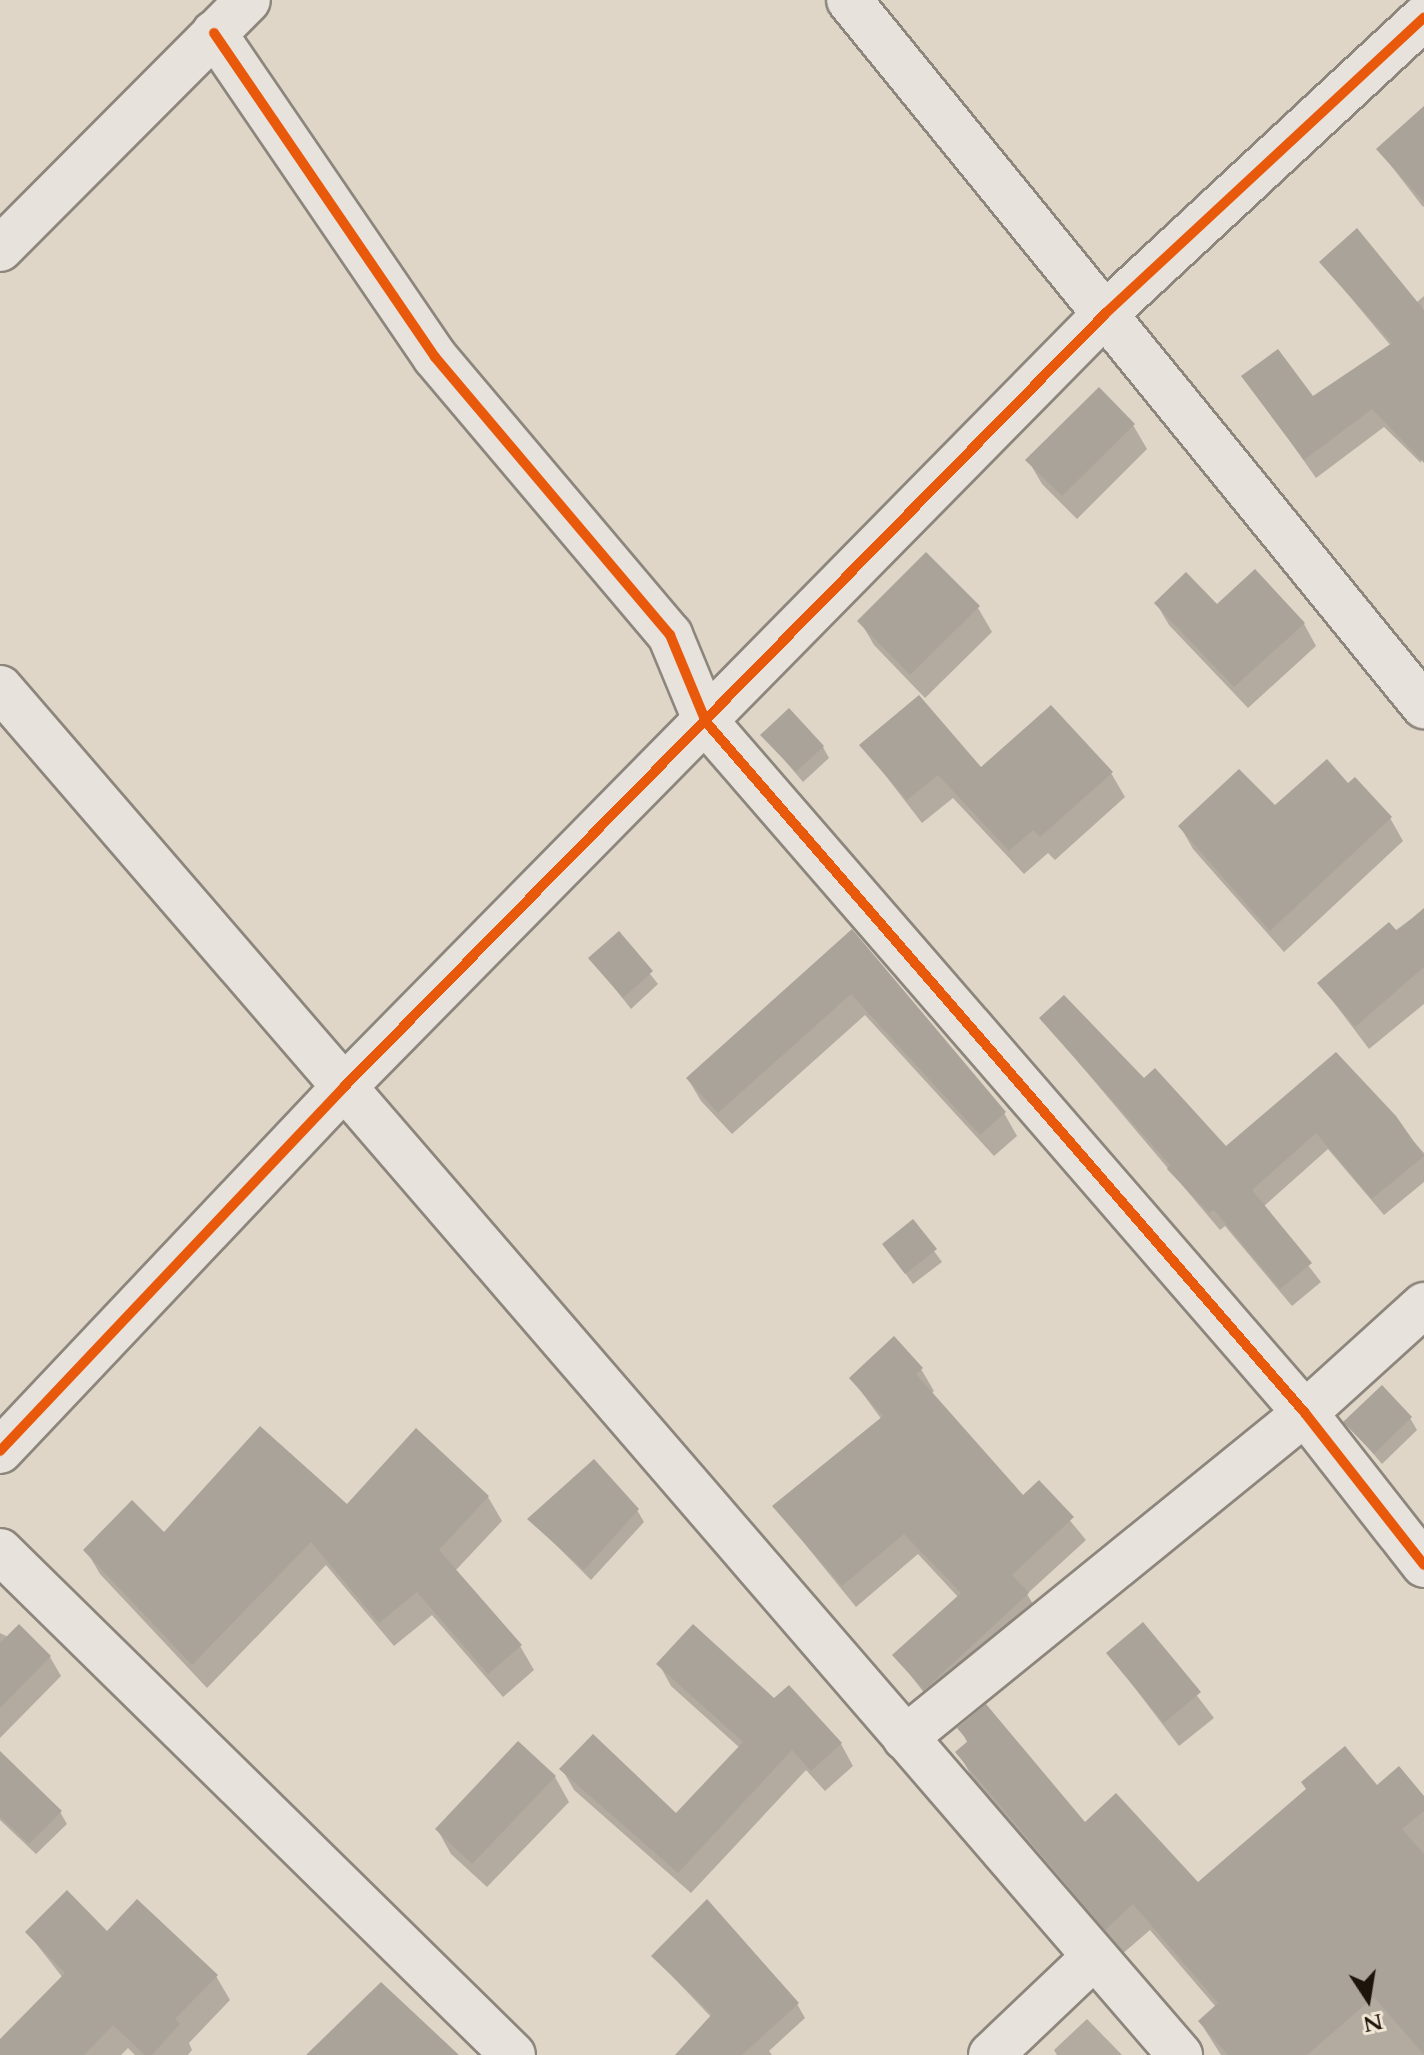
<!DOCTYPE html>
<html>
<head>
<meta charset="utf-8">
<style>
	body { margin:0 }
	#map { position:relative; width:1424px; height:2055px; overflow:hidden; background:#e0d6c8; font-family:Cardo,serif }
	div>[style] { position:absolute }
	.shadow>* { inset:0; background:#0003 }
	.building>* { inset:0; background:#aaa399 }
	.roads { filter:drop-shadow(2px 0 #8c867d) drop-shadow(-2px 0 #8c867d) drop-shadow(0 2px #8c867d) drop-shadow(0 -2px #8c867d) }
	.minor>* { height:44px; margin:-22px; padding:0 22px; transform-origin:22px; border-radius:22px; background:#e7e2db }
	.cycleway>* { height:10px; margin:-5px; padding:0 5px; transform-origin:5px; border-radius:5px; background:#e8590c }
	span { translate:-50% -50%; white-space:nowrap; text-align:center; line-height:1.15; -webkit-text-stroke:6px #f2e6d4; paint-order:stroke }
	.north { position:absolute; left:1328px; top:1959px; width:80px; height:80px; -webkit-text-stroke:6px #f2e6d4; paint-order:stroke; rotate:168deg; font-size:22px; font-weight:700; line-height:32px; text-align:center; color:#1d150c }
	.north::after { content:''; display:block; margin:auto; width:28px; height:36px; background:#1d150c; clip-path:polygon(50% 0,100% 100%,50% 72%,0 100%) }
</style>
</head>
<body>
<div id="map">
	<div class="shadow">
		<i style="clip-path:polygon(1424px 109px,1424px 206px,1423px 207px,1379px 150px)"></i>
		<i style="clip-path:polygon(1321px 262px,1416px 303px,1424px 296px,1421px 463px,1384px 427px,1316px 478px,1244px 376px,1312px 399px,1391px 346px)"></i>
		<i style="clip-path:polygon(1133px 425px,1147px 449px,1077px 519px,1042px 484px,1028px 460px)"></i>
		<i style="clip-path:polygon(1156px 603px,1217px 607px,1304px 624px,1316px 646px,1248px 708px,1169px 625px)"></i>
		<i style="clip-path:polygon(978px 608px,992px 632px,925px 698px,874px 645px,860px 621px)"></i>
		<i style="clip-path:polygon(763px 735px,823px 747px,829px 758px,803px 782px)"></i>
		<i style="clip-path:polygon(862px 745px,981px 770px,1111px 773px,1125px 797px,1055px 860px,1048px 853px,1024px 874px,953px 798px,922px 823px)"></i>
		<i style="clip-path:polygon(1348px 786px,1390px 818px,1403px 841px,1284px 952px,1193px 849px,1180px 826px,1274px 808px)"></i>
		<i style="clip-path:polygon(1424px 910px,1424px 1004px,1369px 1049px,1320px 984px)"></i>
		<i style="clip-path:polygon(852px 932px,1004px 1113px,1017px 1136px,994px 1156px,865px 1015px,732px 1134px,701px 1101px,688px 1079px)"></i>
		<i style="clip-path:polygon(618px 934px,658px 984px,631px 1009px,591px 958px)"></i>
		<i style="clip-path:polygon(1041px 1018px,1144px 1081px,1226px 1149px,1336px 1055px,1424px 1153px,1424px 1182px,1384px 1215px,1328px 1149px,1263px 1207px,1321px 1282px,1292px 1306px,1225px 1226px,1220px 1230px)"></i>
		<i style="clip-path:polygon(913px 1222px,942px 1262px,913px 1284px,884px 1244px)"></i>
		<i style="clip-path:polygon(921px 1369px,934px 1391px,931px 1394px,1023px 1497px,1039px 1483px,1086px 1540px,1027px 1594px,1040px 1616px,938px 1711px,895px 1655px,959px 1598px,918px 1554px,856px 1607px,774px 1506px,882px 1420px,852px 1379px)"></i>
		<i style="clip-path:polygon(1410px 1418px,1417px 1430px,1382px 1464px,1346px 1422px)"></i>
		<i style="clip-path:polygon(488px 1497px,502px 1521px,455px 1571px,520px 1646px,534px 1670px,503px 1697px,432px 1615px,394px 1646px,326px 1565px,207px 1688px,100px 1574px,86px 1550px,347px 1506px)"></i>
		<i style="clip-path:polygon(637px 1510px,644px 1522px,591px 1580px,530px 1519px)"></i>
		<i style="clip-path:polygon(1143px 1625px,1214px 1718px,1179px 1746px,1109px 1654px)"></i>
		<i style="clip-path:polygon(0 1633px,50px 1657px,61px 1676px,0 1738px)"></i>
		<i style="clip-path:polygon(659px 1664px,774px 1701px,789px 1688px,841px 1744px,853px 1766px,825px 1791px,806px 1770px,691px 1893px,574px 1790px,562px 1769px,676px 1816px,740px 1748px,671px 1686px)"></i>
		<i style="clip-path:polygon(960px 1728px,1085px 1825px,1197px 1884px,1377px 1788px,1424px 1799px,1424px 2055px,1221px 2055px,1200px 2022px,1216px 2007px,1150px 1930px,1121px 1955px,973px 1779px,958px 1752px,968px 1744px)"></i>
		<i style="clip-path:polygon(518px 1744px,555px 1777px,569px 1802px,487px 1887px,451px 1854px,437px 1829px)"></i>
		<i style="clip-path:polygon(0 1794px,60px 1812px,67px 1824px,36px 1854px,0 1820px)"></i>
		<i style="clip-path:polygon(27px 1932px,107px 1934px,216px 1976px,230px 2000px,189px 2043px,192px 2050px,188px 2055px,135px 2055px,128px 2048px,121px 2055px,0 2055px,0 2042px,63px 1978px)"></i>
		<i style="clip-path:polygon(653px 1956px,797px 2004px,805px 2018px,769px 2051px,772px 2055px,677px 2055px,711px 2017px)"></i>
		<i style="clip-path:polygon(1087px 2019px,1122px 2055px,1057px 2055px,1054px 2050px)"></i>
	</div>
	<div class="building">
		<i style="clip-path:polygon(1424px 106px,1424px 202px,1376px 149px)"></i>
		<i style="clip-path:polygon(1357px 228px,1424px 310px,1424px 463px,1372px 409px,1304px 460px,1241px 376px,1278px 349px,1313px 396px,1392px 343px,1319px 262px)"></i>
		<i style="clip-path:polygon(1099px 387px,1135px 424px,1062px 496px,1025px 460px)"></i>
		<i style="clip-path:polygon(926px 552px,980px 606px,910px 675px,857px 621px)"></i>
		<i style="clip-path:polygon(1255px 569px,1305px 623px,1234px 687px,1154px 603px,1186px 572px,1217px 604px)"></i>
		<i style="clip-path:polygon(919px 695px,981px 767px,1051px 705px,1113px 772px,1040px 837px,1033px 830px,1009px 851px,938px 775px,907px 800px,859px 745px)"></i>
		<i style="clip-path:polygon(789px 708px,824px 746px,796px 772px,760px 735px)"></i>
		<i style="clip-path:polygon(1327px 759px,1348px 783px,1355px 777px,1392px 817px,1270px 931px,1178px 826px,1239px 769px,1275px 805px)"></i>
		<i style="clip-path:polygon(1424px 908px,1424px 967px,1355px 1027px,1317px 983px,1389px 922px,1397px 931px)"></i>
		<i style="clip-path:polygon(852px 929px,1006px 1112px,980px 1135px,851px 994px,718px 1113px,686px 1078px)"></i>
		<i style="clip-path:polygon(619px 931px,653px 971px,623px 998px,588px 958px)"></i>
		<i style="clip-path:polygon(1064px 995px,1144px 1078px,1155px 1068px,1226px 1146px,1336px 1052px,1396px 1116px,1424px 1156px,1372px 1199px,1316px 1133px,1252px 1190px,1312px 1263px,1280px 1289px,1214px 1210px,1209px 1213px,1167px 1169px,1170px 1165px,1039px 1018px)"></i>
		<i style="clip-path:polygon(913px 1219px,937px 1249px,905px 1274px,882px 1244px)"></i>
		<i style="clip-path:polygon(894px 1336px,923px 1368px,916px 1374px,1023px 1495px,1039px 1480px,1074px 1517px,1012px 1575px,1029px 1593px,924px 1690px,892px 1655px,961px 1593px,904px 1534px,842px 1586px,772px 1506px,883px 1416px,849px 1378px)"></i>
		<i style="clip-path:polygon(1382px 1385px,1412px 1417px,1374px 1454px,1343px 1422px)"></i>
		<i style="clip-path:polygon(260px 1426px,347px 1504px,416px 1428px,489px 1496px,439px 1550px,522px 1645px,488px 1674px,417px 1592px,379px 1623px,311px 1542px,192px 1665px,83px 1550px,132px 1500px,164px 1532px)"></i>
		<i style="clip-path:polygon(594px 1459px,639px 1509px,584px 1570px,527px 1519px)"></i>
		<i style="clip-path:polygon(1143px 1622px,1201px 1692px,1164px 1723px,1106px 1653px)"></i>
		<i style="clip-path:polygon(19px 1624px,51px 1656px,0 1708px,0 1643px)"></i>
		<i style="clip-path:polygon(693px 1624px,774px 1698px,789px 1685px,842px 1743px,811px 1771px,792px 1750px,678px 1873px,559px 1769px,593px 1734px,676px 1813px,743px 1742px,656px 1664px)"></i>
		<i style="clip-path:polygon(986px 1704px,1085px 1822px,1116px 1793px,1198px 1882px,1306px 1789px,1301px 1782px,1345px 1746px,1377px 1785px,1399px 1766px,1424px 1796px,1424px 1811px,1402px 1829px,1424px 1854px,1424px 2055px,1374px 1997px,1307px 2055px,1228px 2055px,1198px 2021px,1218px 2003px,1133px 1904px,1105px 1930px,955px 1752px,968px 1741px,957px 1728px)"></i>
		<i style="clip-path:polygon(518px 1741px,556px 1776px,472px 1864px,435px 1829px)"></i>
		<i style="clip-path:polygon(0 1751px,62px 1811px,29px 1844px,0 1817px)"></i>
		<i style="clip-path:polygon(67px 1890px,107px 1931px,137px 1899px,218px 1975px,175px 2019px,180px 2024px,152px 2055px,145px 2055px,113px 2025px,84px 2055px,0 2055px,0 2039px,65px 1973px,25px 1932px)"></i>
		<i style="clip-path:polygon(707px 1899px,799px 2003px,742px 2055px,675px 2055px,712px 2014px,651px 1956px)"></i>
		<i style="clip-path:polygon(381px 1982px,459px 2055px,306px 2055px)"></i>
	</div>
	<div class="roads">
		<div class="minor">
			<i style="left:849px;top:0;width:911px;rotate:50.84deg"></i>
			<i style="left:214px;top:33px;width:392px;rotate:55.7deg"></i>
			<i style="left:435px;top:357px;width:364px;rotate:49.8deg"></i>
			<i style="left:670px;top:635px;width:94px;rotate:67.5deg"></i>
			<i style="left:706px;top:722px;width:914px;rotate:49.08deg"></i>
			<i style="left:1305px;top:1413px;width:193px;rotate:51.9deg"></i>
			<i style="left:0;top:249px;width:351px;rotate:-45.1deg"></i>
			<i style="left:0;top:688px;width:1806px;rotate:49.2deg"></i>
			<i style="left:0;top:1451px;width:502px;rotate:-46.61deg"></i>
			<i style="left:345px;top:1086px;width:1085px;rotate:-45.45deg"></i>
			<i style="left:1106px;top:313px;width:434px;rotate:-42.9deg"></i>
			<i style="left:0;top:1551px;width:719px;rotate:44.49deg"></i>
			<i style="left:905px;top:1738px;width:515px;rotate:-39.09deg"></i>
			<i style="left:1305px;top:1413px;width:161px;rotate:-42.2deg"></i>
			<i style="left:991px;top:2055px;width:142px;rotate:-43.6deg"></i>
		</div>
	</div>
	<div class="cycleway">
		<i style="left:214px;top:33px;width:392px;rotate:55.7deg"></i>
		<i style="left:435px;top:357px;width:364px;rotate:49.8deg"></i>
		<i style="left:670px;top:635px;width:94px;rotate:67.5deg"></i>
		<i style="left:706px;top:722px;width:914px;rotate:49.08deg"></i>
		<i style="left:1305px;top:1413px;width:193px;rotate:51.9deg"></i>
		<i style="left:0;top:1451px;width:502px;rotate:-46.61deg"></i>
		<i style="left:345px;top:1086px;width:1085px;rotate:-45.45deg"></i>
		<i style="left:1106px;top:313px;width:434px;rotate:-42.9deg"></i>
	</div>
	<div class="north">N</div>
</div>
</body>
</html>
